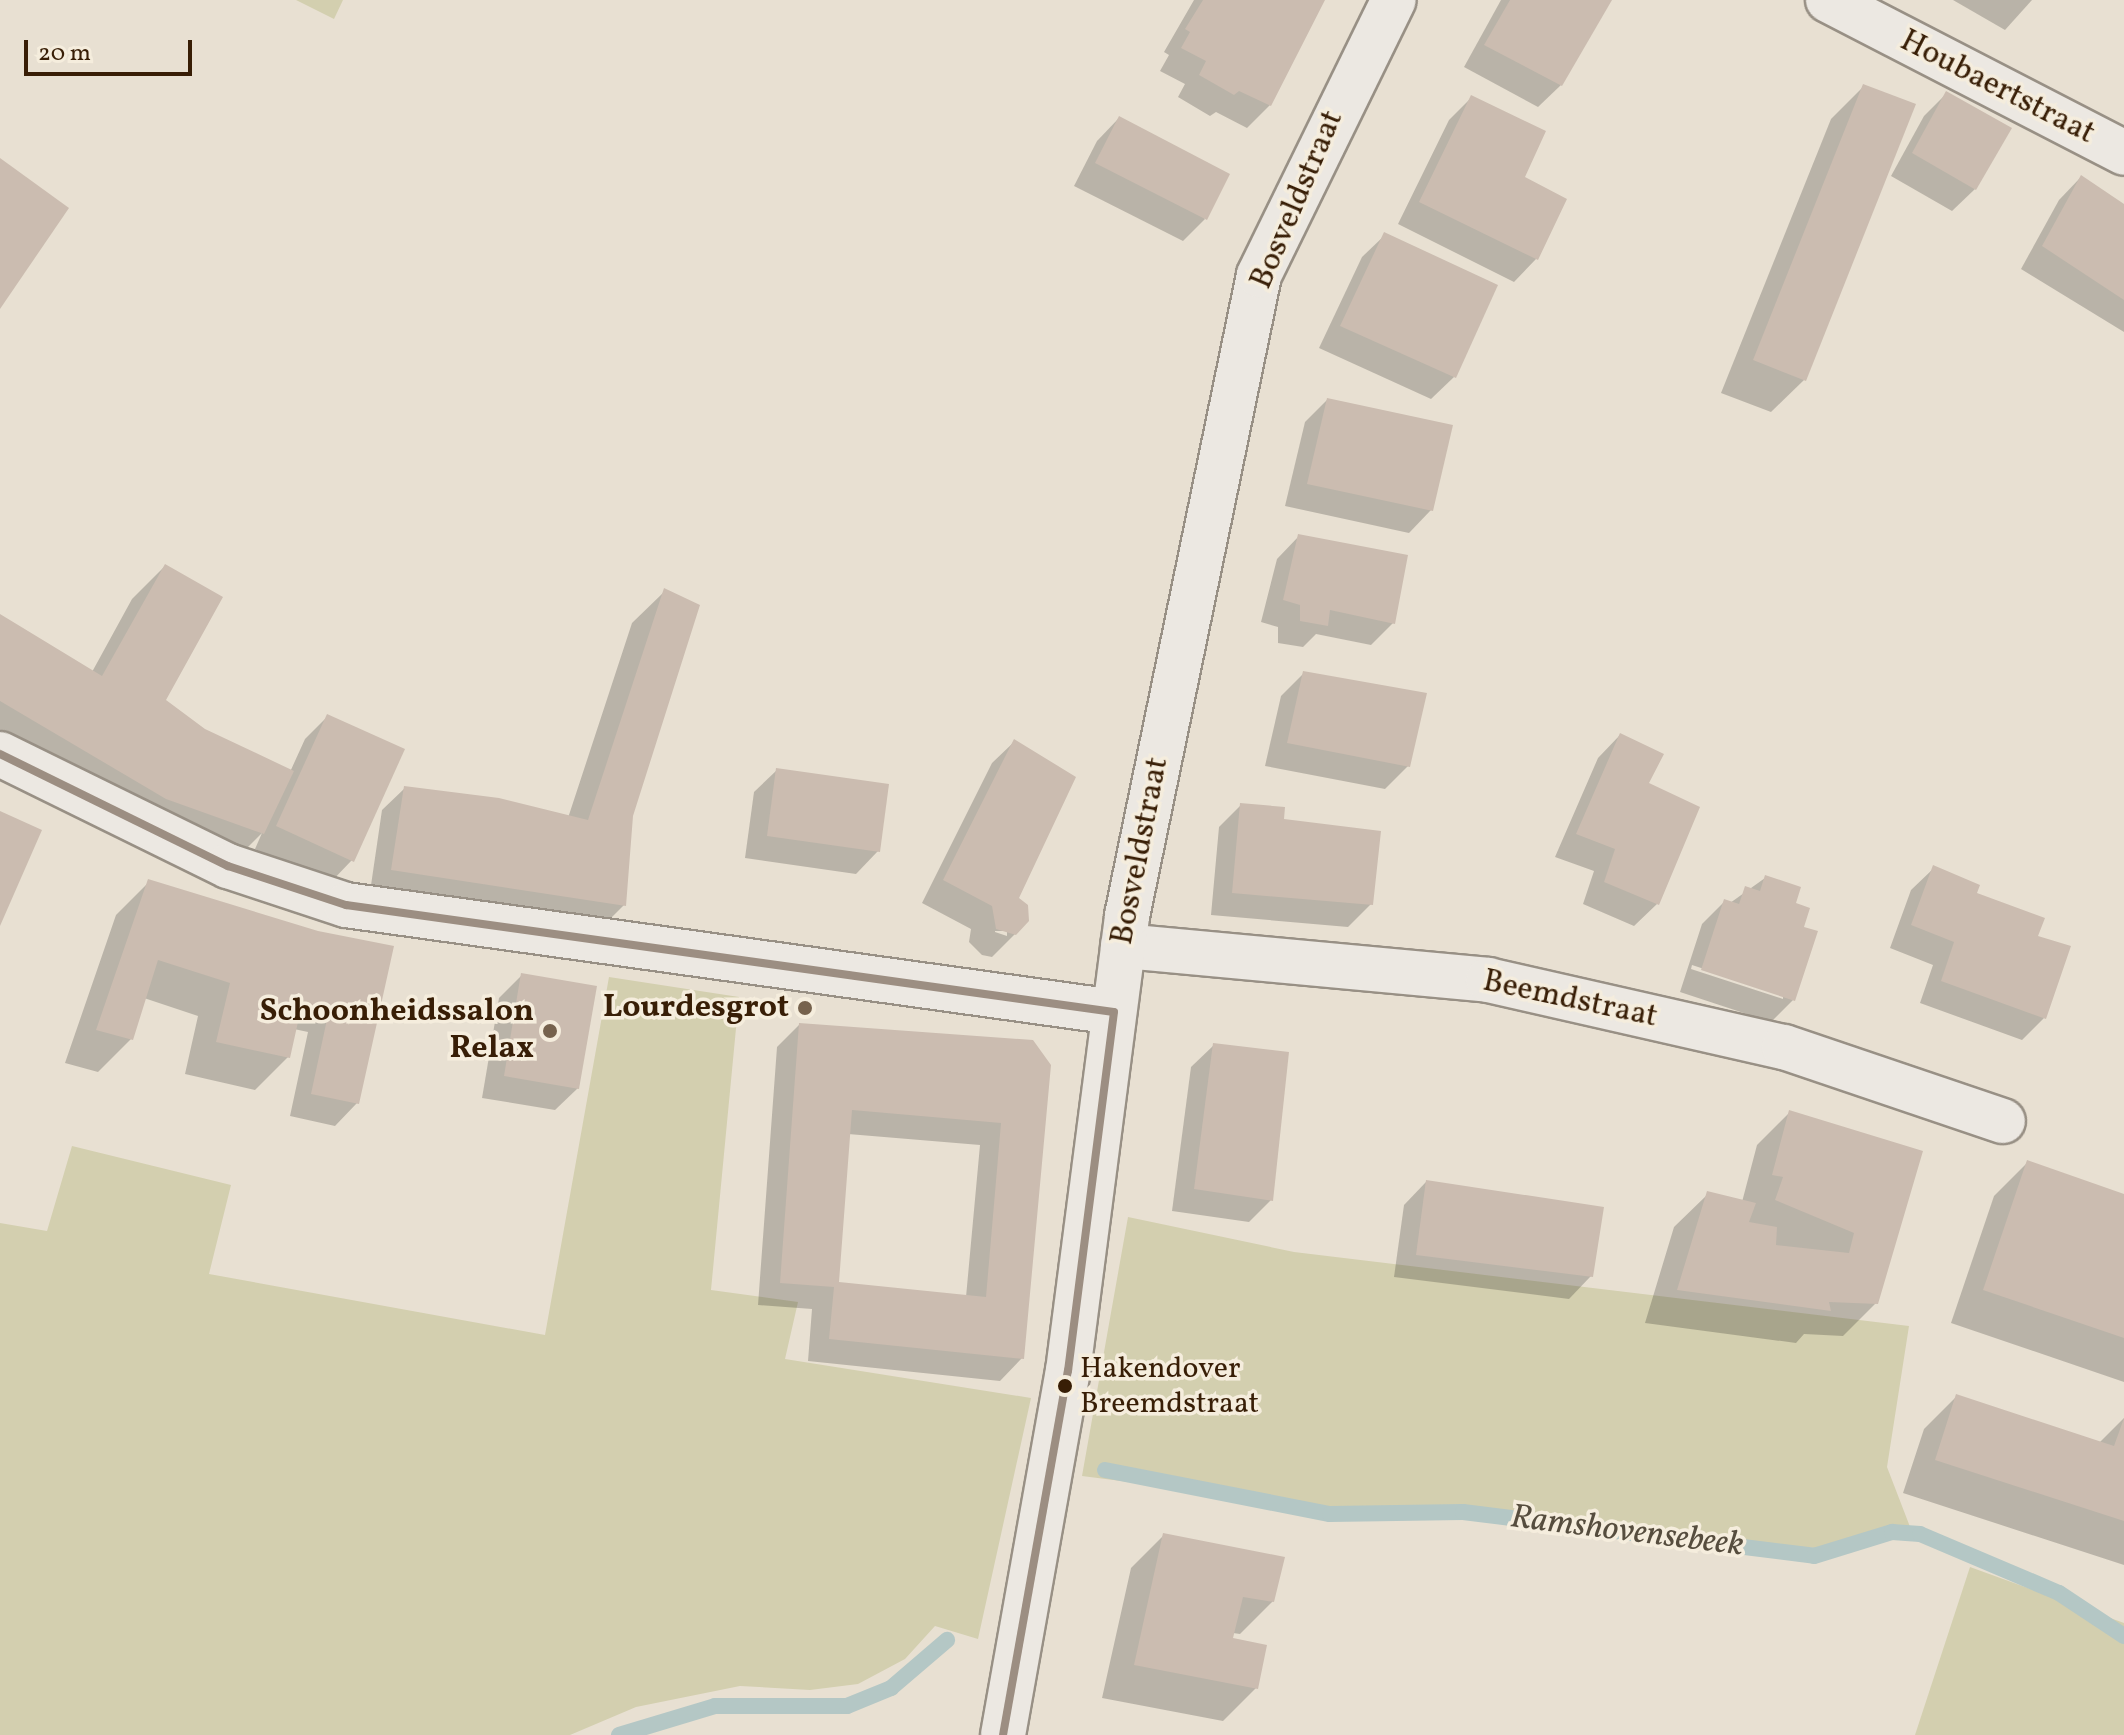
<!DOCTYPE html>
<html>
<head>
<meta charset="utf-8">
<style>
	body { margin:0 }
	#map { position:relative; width:2124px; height:1735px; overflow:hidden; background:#e8e0d2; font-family:Vollkorn,serif }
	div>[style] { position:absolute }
	.green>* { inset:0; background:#d3cfaf }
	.shadow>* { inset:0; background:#0003 }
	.stream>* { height:16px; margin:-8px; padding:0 8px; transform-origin:8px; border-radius:8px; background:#b4c7c5 }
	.building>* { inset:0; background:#cbbcb0 }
	.roads { filter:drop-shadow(2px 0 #989085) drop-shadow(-2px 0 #989085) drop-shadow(0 2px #989085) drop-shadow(0 -2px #989085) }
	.street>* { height:44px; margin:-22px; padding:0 22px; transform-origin:22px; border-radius:22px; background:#ece8e2 }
	.bus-1>* { height:8px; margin:-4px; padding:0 4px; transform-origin:4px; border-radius:4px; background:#9c8e82 }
	.dots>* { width:22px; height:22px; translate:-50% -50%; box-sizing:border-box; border:4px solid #f5eddd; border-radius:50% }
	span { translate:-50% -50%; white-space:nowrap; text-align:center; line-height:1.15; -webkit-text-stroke:7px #f5eddd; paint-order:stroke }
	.bus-label { font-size:30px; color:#381e06 }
	.left { translate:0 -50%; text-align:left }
	.street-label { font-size:32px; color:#381e06 }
	.poi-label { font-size:32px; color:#381e06; font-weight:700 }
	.right { translate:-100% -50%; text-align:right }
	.water-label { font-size:34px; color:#564d3e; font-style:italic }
	.scale { position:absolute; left:24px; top:40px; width:168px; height:36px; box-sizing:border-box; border:4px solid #381e06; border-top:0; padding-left:10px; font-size:24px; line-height:28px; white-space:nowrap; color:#381e06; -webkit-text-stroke:6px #f5eddd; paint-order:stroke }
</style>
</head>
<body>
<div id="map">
	<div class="green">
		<i style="clip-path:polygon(296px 0,343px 0,334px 19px)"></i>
		<i style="clip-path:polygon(609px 977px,739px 997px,711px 1290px,798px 1302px,785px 1359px,1031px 1398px,978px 1639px,935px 1626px,905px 1659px,858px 1684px,810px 1690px,740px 1686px,636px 1707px,570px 1735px,0 1735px,0 1223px,47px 1231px,72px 1146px,231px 1185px,209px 1274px,545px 1335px)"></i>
		<i style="clip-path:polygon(1128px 1217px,1294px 1252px,1909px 1326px,1887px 1467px,1912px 1532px,1839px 1550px,1348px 1510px,1082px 1476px)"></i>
		<i style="clip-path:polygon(1970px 1567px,2124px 1623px,2124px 1735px,1915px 1735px)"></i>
	</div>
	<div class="shadow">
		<i style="clip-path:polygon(1194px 0,1323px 0,1270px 105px,1247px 128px,1216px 112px,1210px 116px,1178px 97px,1185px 84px,1160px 71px,1169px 55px,1164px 52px)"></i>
		<i style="clip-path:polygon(1501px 0,1610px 0,1561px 85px,1538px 107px,1464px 67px)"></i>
		<i style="clip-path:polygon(1953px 0,2032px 0,2005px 30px)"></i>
		<i style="clip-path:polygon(1864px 86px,1804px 380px,1771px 412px,1721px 393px,1831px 119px)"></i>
		<i style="clip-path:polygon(1946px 94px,1975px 189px,1952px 211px,1891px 176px,1924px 116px)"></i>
		<i style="clip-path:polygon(1471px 98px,1522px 178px,1565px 200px,1536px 259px,1514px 282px,1398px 224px,1449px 120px)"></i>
		<i style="clip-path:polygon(1119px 118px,1205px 219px,1183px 241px,1074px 186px,1097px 141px)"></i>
		<i style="clip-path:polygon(2081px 177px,2124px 206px,2124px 332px,2021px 269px,2059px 200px)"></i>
		<i style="clip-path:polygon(1385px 235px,1454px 377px,1431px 399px,1319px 348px,1362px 257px)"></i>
		<i style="clip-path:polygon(1327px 400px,1431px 510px,1409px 533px,1285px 506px,1305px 422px)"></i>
		<i style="clip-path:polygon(1299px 536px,1393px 623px,1371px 645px,1316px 634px,1303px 647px,1278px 643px,1278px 627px,1261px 622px,1277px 559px)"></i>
		<i style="clip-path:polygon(165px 566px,164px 700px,202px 730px,290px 772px,305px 739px,328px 716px,352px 860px,330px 883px,255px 849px,262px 833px,240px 855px,0 740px,0 617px,92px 672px,132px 599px)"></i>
		<i style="clip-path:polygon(665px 591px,631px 816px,624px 905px,591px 938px,370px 892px,382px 810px,405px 788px,568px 818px,632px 623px)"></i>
		<i style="clip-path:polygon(1304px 673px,1408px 766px,1385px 789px,1265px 766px,1281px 696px)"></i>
		<i style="clip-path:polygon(1620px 735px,1647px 784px,1657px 904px,1634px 926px,1583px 904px,1594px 871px,1555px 857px,1598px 758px)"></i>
		<i style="clip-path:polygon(evenodd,1015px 741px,1015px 934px,992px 957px,982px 955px,969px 942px,971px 929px,922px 903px,992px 763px,1015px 741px,995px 931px,1007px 931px,1007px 936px,995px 932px,995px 931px)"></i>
		<i style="clip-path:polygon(777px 770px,878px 851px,856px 874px,745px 858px,754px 792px)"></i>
		<i style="clip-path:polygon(1241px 805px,1282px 821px,1371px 904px,1348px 927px,1211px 915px,1219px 827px)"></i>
		<i style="clip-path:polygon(1934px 868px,2035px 937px,2044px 1018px,2022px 1040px,1920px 1003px,1933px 965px,1890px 948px,1911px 890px)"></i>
		<i style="clip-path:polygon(evenodd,1765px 878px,1794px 904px,1802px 928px,1793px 1000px,1771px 1022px,1680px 992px,1702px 924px,1724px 902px,1730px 903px,1765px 878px,1692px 965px,1783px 995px,1783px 999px,1691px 969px,1692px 965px)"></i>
		<i style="clip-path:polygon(149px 882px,317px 933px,357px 1103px,335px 1126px,290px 1116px,308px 1032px,294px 1029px,288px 1057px,255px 1090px,185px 1074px,198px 1016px,144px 998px,131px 1039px,98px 1072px,65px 1063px,116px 915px)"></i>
		<i style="clip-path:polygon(522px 975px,578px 1088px,555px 1110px,482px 1098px,499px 998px)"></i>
		<i style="clip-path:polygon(evenodd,799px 1025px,1032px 1042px,1022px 1358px,1000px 1381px,808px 1361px,812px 1309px,758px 1305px,777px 1047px,799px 1025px,848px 1134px,980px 1145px,966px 1297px,836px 1284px,848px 1134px)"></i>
		<i style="clip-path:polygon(1214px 1045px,1271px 1200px,1249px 1222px,1172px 1211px,1191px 1067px)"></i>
		<i style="clip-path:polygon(1790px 1112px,1921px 1153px,1876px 1303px,1843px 1336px,1804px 1334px,1796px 1343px,1645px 1323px,1674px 1227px,1708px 1194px,1742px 1202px,1757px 1145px)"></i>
		<i style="clip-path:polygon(2027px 1163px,2124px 1196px,2124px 1382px,1951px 1323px,1994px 1196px)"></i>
		<i style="clip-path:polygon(1426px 1182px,1591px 1276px,1569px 1299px,1394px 1277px,1404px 1205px)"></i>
		<i style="clip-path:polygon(1957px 1396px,2099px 1443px,2124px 1418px,2124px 1565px,1903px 1493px,1924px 1429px)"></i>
		<i style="clip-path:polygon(1164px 1535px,1273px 1601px,1240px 1634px,1233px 1633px,1231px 1640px,1256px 1688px,1223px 1721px,1102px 1698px,1131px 1568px)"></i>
	</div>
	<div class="stream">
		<i style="left:1105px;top:1470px;width:229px;rotate:11.1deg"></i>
		<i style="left:1330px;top:1514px;width:133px;rotate:-0.9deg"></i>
		<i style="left:1463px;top:1512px;width:354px;rotate:7.1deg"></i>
		<i style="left:1814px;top:1556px;width:82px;rotate:-17.1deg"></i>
		<i style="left:1892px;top:1532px;width:28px;rotate:4deg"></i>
		<i style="left:1920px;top:1534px;width:151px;rotate:23deg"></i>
		<i style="left:2059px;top:1593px;width:78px;rotate:33.5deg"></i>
		<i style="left:619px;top:1735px;width:100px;rotate:-16.8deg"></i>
		<i style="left:715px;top:1706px;width:132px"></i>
		<i style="left:847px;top:1706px;width:48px;rotate:-22.2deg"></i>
		<i style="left:891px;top:1688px;width:74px;rotate:-40.6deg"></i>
	</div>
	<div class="building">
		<i style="clip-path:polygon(1203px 0,1325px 0,1271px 106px,1239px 91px,1234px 95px,1199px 75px,1206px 61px,1181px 48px,1190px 32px,1185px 29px)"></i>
		<i style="clip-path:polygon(1510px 0,1612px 0,1562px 86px,1484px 45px)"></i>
		<i style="clip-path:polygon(1863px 84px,1916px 104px,1806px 381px,1753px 360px)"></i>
		<i style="clip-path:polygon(1946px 91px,2012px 128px,1976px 190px,1912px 153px)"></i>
		<i style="clip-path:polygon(1471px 95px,1546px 131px,1525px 177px,1567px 199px,1538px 260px,1419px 202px)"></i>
		<i style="clip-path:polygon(1119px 116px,1230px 174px,1207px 220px,1095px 163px)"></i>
		<i style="clip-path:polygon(0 158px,69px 208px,0 309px)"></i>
		<i style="clip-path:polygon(2081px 175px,2124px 204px,2124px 300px,2042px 246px)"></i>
		<i style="clip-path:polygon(1384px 232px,1498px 285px,1456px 378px,1340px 326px)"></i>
		<i style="clip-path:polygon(1327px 398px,1453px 425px,1433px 511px,1307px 484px)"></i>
		<i style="clip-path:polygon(1298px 534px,1408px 555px,1395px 624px,1330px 610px,1328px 626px,1300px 621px,1300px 605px,1283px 600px)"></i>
		<i style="clip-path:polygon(165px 564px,223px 597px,166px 700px,205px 729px,294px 771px,264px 834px,166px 799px,0 701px,0 614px,102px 676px)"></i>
		<i style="clip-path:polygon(664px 588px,700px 605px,633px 816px,626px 906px,391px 870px,404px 786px,499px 798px,588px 820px)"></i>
		<i style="clip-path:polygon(1303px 671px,1427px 693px,1410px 767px,1287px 743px)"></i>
		<i style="clip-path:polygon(327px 714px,405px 749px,354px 862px,276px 826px)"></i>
		<i style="clip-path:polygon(1620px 733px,1664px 754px,1649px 783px,1700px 807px,1659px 905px,1604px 882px,1615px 849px,1576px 834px)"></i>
		<i style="clip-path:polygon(1014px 739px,1076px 777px,1019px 898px,1028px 905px,1029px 921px,1016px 935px,996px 929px,992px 906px,943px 880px)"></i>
		<i style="clip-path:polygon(776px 768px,889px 784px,880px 852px,767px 836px)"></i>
		<i style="clip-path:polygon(1240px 803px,1285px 807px,1284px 819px,1381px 831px,1373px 905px,1232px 893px)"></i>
		<i style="clip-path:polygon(0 811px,42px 830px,0 926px)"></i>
		<i style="clip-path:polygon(1933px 865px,1980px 885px,1977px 893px,2045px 918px,2038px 936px,2071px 946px,2046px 1019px,1941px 981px,1954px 942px,1911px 925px)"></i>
		<i style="clip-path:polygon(1765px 875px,1801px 887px,1796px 903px,1810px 908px,1804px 927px,1818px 931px,1795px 1001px,1701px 970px,1724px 899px,1739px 904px,1745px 886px,1760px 891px)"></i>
		<i style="clip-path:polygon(148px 879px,318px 931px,394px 946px,359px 1104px,311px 1094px,329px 1010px,302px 1004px,290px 1058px,216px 1042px,230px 983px,158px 960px,133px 1040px,96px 1030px)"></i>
		<i style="clip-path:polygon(521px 973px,597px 986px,579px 1089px,504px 1076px)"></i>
		<i style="clip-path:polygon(evenodd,799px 1023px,1033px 1040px,1051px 1065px,1024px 1359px,829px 1339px,834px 1287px,780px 1283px,799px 1023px,852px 1110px,1001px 1123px,986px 1297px,839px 1282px,852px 1110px)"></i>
		<i style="clip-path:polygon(1213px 1043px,1289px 1052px,1273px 1201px,1194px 1189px)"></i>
		<i style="clip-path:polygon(1789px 1110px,1923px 1151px,1878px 1304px,1829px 1302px,1831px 1311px,1677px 1290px,1707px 1191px,1756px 1203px,1749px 1222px,1777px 1227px,1776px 1245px,1849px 1253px,1854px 1233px,1775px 1200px,1783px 1177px,1772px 1175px)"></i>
		<i style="clip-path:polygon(2027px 1160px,2124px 1194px,2124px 1338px,1983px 1290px)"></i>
		<i style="clip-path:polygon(1426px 1180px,1604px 1207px,1593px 1277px,1416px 1255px)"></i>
		<i style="clip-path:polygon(1956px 1394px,2114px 1446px,2124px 1418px,2124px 1521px,1935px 1460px)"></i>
		<i style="clip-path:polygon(1163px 1533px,1285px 1557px,1274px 1602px,1243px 1597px,1233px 1638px,1267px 1645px,1258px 1689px,1134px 1665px)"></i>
	</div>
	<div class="roads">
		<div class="street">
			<i style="left:1828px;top:0;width:333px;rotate:27.3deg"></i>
			<i style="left:0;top:754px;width:254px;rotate:26.2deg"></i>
			<i style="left:228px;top:866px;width:124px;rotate:18.3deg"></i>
			<i style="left:346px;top:905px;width:775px;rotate:7.93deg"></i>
			<i style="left:1123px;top:946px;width:367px;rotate:5.3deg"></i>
			<i style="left:1488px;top:980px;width:303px;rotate:12.8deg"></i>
			<i style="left:1784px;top:1047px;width:231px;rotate:18.7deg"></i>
			<i style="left:1003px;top:1735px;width:370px;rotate:-79.9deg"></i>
			<i style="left:1068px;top:1371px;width:459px;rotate:-82.6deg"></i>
			<i style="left:1127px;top:916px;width:654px;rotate:-78.36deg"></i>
			<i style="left:1259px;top:275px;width:306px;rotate:-63.9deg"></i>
		</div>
	</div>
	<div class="bus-1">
		<i style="left:0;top:754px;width:254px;rotate:26.2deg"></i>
		<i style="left:228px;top:866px;width:124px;rotate:18.3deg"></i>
		<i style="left:346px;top:905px;width:775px;rotate:7.93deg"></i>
		<i style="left:1003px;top:1735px;width:370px;rotate:-79.9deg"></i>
		<i style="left:1068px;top:1371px;width:362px;rotate:-82.7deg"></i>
	</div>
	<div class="dots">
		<i style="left:805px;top:1008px;background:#76624d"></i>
		<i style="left:550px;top:1031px;background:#76624d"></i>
		<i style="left:1065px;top:1386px;background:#381e06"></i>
	</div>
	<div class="bus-label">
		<span class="left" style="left:1080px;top:1386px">Hakendover<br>Breemdstraat</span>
	</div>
	<div class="street-label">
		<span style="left:1997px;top:88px;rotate:27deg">Houbaertstraat</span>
		<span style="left:1298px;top:200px;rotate:-67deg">Bosveldstraat</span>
		<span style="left:1141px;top:851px;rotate:-79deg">Bosveldstraat</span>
		<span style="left:1570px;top:1000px;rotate:12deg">Beemdstraat</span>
	</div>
	<div class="poi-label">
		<span class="right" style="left:789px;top:1008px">Lourdesgrot</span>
		<span class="right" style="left:534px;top:1031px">Schoonheidssalon<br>Relax</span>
	</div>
	<div class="water-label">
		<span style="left:1627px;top:1532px;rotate:7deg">Ramshovensebeek</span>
	</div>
	<div class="scale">20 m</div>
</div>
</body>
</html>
